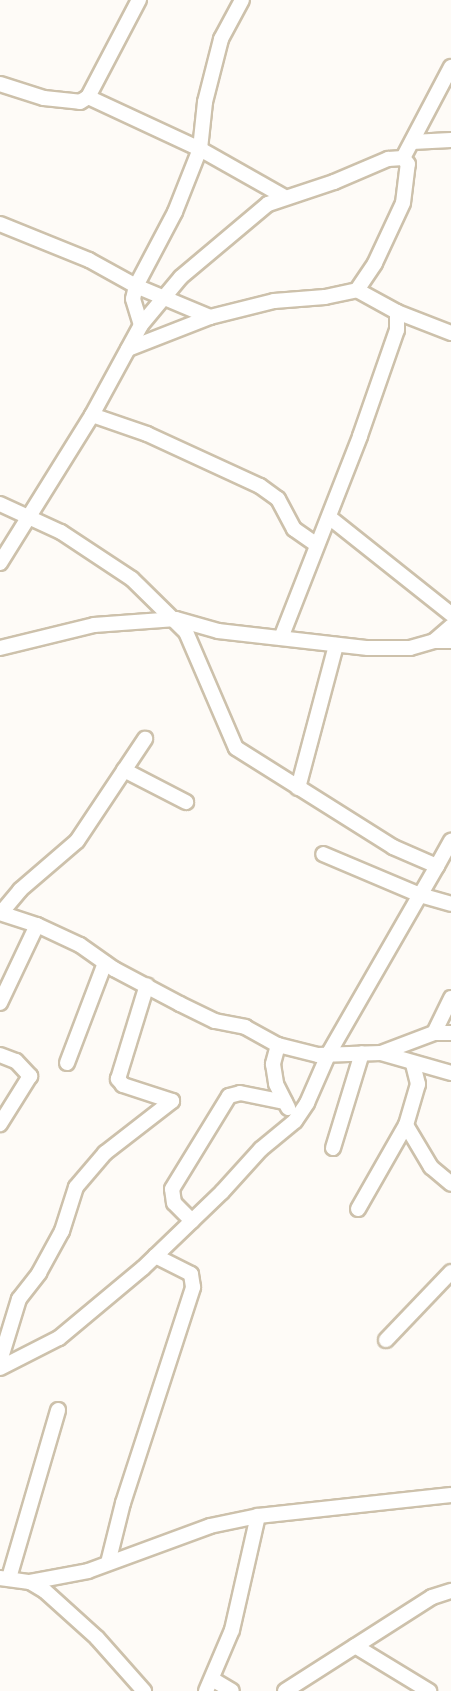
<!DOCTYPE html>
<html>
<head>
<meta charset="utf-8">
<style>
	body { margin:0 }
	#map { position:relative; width:451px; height:1691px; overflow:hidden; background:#fefbf7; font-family:Cabin,sans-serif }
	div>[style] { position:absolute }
	.roads { filter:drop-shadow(2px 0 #cdc1ab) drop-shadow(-2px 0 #cdc1ab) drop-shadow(0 2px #cdc1ab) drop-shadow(0 -2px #cdc1ab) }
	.minor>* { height:14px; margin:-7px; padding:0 7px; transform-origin:7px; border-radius:7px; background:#fff }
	span { translate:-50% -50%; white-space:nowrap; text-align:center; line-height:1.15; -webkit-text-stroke:6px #fff; paint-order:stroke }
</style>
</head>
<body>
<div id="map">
	<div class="roads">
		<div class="minor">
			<i style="left:0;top:84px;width:46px;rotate:17.7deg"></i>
			<i style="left:44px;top:98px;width:36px;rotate:6deg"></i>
			<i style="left:80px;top:102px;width:9px;rotate:-32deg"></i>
			<i style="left:88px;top:97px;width:110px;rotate:-62.3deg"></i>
			<i style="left:88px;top:97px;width:123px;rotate:24.9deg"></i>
			<i style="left:200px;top:149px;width:95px;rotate:29.5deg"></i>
			<i style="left:412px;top:142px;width:39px;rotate:-3deg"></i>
			<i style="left:403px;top:158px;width:103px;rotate:-62.2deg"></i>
			<i style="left:0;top:224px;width:96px;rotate:22deg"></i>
			<i style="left:89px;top:260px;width:54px;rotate:29deg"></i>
			<i style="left:136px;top:286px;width:13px;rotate:103deg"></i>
			<i style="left:133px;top:299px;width:27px;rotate:73deg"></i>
			<i style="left:397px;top:312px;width:58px;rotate:21.3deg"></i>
			<i style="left:210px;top:317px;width:80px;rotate:-157.3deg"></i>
			<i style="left:136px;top:286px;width:84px;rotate:-62.2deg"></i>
			<i style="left:175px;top:212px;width:68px;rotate:-68.4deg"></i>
			<i style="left:200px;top:149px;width:47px;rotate:-83.9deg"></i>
			<i style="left:205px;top:102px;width:65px;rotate:-75.7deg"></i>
			<i style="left:221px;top:39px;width:44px;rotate:-61.7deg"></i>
			<i style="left:128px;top:349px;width:88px;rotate:-21.3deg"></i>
			<i style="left:210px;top:317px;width:66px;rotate:-14deg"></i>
			<i style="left:274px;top:301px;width:51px;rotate:-4.5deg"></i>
			<i style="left:325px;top:297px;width:33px;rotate:-12deg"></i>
			<i style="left:92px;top:415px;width:58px;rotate:19.1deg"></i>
			<i style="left:147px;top:434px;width:124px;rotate:24.7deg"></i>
			<i style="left:260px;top:486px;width:22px;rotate:36deg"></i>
			<i style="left:278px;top:499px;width:34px;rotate:62deg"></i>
			<i style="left:294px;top:529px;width:28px;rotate:35deg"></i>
			<i style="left:0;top:504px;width:67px;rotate:24.7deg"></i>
			<i style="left:61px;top:532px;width:85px;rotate:33.5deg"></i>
			<i style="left:132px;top:579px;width:76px;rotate:44.5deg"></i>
			<i style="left:186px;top:632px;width:126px;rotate:66.7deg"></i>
			<i style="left:236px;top:748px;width:186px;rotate:32.2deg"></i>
			<i style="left:393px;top:847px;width:48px;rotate:23.4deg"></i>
			<i style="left:437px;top:866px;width:34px;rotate:120deg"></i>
			<i style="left:420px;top:895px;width:32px;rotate:16deg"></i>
			<i style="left:329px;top:517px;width:156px;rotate:38.5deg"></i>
			<i style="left:0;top:563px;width:174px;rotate:-58.1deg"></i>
			<i style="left:92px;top:415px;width:102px;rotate:-61.4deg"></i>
			<i style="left:141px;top:325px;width:62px;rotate:-50.2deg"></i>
			<i style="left:181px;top:277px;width:114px;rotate:-40deg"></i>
			<i style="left:268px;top:204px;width:70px;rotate:-18.4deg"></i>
			<i style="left:334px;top:182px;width:59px;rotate:-23.1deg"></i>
			<i style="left:388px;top:159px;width:15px;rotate:-4deg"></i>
			<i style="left:281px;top:638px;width:217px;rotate:-68.6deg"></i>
			<i style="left:360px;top:436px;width:112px;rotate:-70.8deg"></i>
			<i style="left:397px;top:330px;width:18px;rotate:-90deg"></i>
			<i style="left:397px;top:312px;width:46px;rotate:-151.2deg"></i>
			<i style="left:357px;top:290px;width:32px;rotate:-56deg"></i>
			<i style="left:375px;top:263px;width:66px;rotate:-65deg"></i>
			<i style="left:403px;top:203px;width:39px;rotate:-83deg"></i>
			<i style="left:408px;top:164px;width:8px;rotate:-130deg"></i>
			<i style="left:434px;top:641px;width:23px;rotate:-41deg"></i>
			<i style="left:0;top:648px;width:97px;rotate:-13.7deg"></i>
			<i style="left:94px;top:625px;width:82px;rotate:-4.2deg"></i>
			<i style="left:176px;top:619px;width:44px;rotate:15.9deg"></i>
			<i style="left:218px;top:631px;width:151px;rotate:6.5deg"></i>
			<i style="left:368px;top:648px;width:42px"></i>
			<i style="left:410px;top:648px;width:25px;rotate:-16deg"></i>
			<i style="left:434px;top:641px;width:17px"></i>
			<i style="left:124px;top:770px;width:70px;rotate:27.3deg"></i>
			<i style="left:298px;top:788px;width:148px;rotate:-75.1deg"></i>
			<i style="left:437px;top:866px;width:29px;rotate:-61deg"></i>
			<i style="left:0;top:913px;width:39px;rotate:18deg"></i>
			<i style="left:37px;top:925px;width:47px;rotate:24.9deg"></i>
			<i style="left:80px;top:945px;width:42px;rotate:35.2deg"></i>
			<i style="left:114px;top:969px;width:75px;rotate:27.9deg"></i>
			<i style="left:180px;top:1004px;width:39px;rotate:26deg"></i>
			<i style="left:215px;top:1021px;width:31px;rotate:11deg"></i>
			<i style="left:245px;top:1027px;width:38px;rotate:29deg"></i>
			<i style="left:278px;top:1045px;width:41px;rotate:14deg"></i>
			<i style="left:318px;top:1055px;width:63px;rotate:-1.8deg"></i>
			<i style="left:381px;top:1053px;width:73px;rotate:15.9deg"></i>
			<i style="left:1px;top:913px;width:30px;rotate:-50deg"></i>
			<i style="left:20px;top:890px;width:75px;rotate:-40.7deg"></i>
			<i style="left:77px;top:841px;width:123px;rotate:-56.3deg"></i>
			<i style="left:0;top:1003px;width:86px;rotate:-64.6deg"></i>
			<i style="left:434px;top:1033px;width:39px;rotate:-64deg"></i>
			<i style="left:278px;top:1045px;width:20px;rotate:105deg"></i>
			<i style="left:273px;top:1064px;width:20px;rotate:81deg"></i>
			<i style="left:276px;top:1084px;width:27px;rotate:63deg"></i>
			<i style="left:381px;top:1053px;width:57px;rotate:-20.7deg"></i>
			<i style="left:434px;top:1033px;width:17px"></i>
			<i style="left:0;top:1055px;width:17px;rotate:21deg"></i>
			<i style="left:16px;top:1061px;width:21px;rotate:47deg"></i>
			<i style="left:30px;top:1076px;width:57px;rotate:122deg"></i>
			<i style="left:67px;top:1063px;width:107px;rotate:-69.2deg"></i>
			<i style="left:413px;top:1064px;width:21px;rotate:76deg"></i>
			<i style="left:418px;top:1084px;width:43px;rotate:106.3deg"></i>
			<i style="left:406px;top:1125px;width:49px;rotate:59.2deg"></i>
			<i style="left:431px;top:1167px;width:26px;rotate:40deg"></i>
			<i style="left:333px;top:1148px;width:99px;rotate:-73deg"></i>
			<i style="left:358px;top:1209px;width:97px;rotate:-60.3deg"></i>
			<i style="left:192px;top:1221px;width:25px;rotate:-135deg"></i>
			<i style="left:174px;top:1203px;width:14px;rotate:-98deg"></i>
			<i style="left:172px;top:1189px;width:109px;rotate:-58.5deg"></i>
			<i style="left:229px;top:1096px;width:11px;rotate:-15deg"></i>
			<i style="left:240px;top:1093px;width:46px;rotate:11.3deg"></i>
			<i style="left:386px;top:1340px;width:94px;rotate:-46.3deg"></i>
			<i style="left:0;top:1361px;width:65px;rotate:-73deg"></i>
			<i style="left:19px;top:1299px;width:33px;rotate:-52deg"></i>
			<i style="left:39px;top:1273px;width:48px;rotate:-61.3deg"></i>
			<i style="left:62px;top:1231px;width:46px;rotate:-72.3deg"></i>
			<i style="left:76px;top:1187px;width:45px;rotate:-49.5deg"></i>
			<i style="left:105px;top:1153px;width:85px;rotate:-37.8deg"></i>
			<i style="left:172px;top:1101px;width:52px;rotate:-161.9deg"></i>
			<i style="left:123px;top:1085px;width:8px;rotate:-130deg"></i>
			<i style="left:118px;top:1079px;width:98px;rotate:-72.9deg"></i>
			<i style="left:0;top:1368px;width:66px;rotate:-27deg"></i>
			<i style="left:59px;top:1338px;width:109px;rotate:-39.8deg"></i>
			<i style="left:143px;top:1268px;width:110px;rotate:-43.9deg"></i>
			<i style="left:222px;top:1192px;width:58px;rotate:-47.8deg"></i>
			<i style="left:261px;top:1149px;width:44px;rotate:-39.5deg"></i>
			<i style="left:295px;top:1121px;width:22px;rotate:-56deg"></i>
			<i style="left:307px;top:1103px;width:55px;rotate:-66.3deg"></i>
			<i style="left:329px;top:1053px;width:182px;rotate:-60.1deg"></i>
			<i style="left:420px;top:895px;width:105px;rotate:-157.1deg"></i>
			<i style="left:108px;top:1563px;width:62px;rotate:-76deg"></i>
			<i style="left:123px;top:1503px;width:227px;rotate:-72deg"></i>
			<i style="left:193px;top:1287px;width:13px;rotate:-99deg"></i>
			<i style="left:191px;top:1274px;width:40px;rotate:-153.4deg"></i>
			<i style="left:0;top:1578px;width:30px;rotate:8deg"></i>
			<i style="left:30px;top:1582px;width:17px;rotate:31deg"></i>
			<i style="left:45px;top:1591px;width:70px;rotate:42.1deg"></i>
			<i style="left:97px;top:1638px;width:71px;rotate:48.4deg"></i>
			<i style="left:9px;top:1578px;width:175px;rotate:-73.7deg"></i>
			<i style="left:30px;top:1582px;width:59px;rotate:-10.7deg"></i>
			<i style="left:88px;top:1571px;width:130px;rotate:-20.2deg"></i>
			<i style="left:210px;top:1526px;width:49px;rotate:-11.8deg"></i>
			<i style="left:258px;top:1516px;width:194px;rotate:-6.2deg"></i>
			<i style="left:355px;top:1646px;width:87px;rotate:31.3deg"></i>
			<i style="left:212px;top:1679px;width:23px;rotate:31deg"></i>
			<i style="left:206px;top:1691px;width:66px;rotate:-66.9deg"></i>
			<i style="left:232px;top:1630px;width:117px;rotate:-77.2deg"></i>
			<i style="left:285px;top:1691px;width:174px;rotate:-32.6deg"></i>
			<i style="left:432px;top:1597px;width:20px;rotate:-18deg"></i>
		</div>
	</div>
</div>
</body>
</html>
